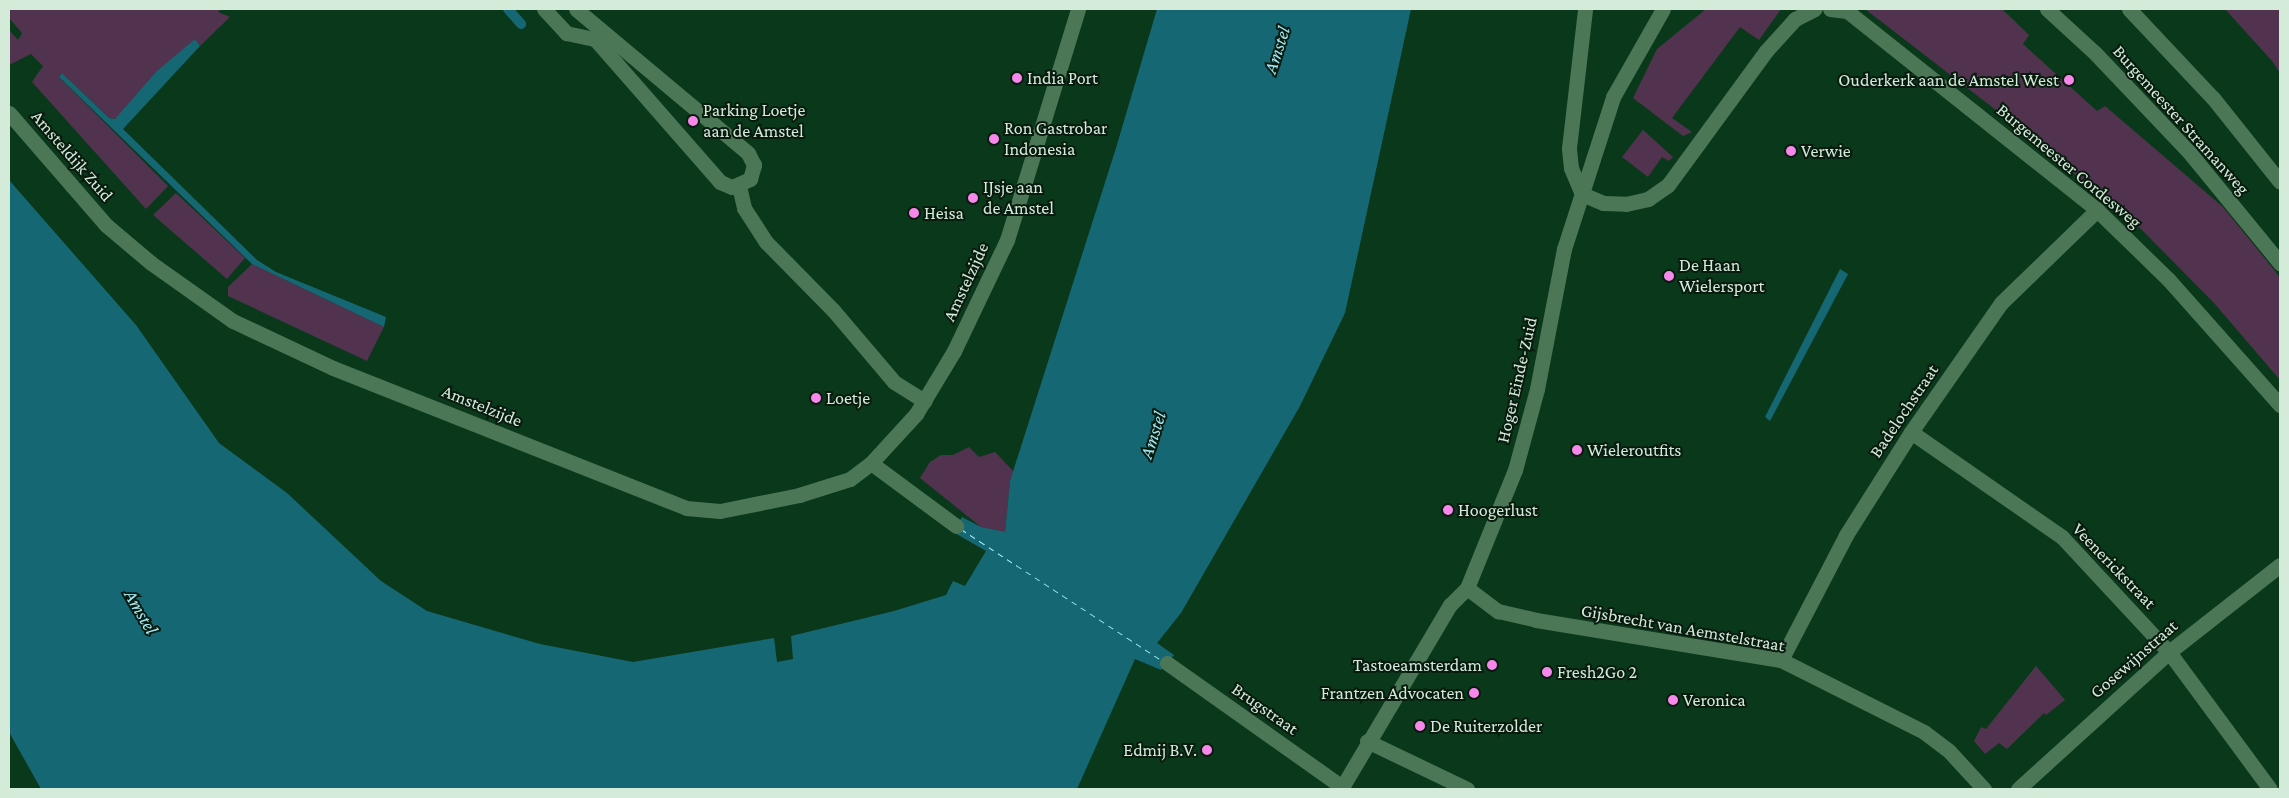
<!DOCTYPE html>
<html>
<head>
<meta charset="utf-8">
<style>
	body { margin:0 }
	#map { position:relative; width:2289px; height:798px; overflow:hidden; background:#0a381a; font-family:"Crimson Pro",serif }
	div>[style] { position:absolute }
	.green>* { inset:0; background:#52334f }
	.water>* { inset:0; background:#156774 }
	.stream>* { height:10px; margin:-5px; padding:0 5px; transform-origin:5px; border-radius:5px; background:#156774 }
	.ferry>* { height:1px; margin-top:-0.5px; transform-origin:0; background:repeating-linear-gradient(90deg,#a1eaf9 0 6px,transparent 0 11px) }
	.lane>* { height:15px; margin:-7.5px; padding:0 7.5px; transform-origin:7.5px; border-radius:7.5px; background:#4b7756 }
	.street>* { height:15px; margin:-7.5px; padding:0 7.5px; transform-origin:7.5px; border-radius:7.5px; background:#4b7756 }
	.secondary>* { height:15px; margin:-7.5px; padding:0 7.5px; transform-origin:7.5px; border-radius:7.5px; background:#4b7756 }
	.dots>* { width:14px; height:14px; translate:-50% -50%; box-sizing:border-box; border:2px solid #091b0e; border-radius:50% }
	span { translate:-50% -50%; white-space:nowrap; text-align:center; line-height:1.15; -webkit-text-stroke:4px #091b0e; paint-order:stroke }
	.poi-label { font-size:18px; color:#d3ebd8 }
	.left { translate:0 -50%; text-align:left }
	.right { translate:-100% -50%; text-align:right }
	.street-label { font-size:18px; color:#d3ebd8 }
	.water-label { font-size:19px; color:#a1eaf9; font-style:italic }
	.frame { position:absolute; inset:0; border:10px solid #d3ebd8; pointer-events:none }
</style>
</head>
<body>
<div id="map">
	<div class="green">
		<i style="clip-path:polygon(9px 9px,221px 9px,218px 12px,230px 17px,200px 46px,195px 39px,115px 119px,109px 118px,62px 73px,59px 77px,168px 186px,146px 209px,32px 82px,43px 66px,31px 54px,9px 65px,9px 30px,18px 40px,22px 33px,9px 18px)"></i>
		<i style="clip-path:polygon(1706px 9px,1781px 9px,1759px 40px,1740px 27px,1672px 118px,1692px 132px,1683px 136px,1633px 98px,1657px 49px)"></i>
		<i style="clip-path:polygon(1865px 9px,2002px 9px,2029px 35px,2023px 44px,2097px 111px,2105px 106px,2223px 207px,2275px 271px,2280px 278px,2280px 380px,2214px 303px,2141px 229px,2014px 124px)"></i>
		<i style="clip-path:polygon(2225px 9px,2280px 9px,2280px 73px,2272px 61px)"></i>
		<i style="clip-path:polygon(1643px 130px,1673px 157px,1669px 161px,1662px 157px,1648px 177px,1622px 157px)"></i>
		<i style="clip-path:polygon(176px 193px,245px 258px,227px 279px,153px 215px)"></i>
		<i style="clip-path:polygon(252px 264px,384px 327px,367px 361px,228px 296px,228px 287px)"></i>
		<i style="clip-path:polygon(969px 447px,979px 457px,995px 452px,1014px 472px,1010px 481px,1005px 533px,981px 527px,920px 478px,930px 462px,941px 455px,953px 455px)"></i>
		<i style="clip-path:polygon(2036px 666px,2065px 700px,2046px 715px,2044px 713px,2007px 749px,1999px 743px,1985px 754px,1974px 741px,1981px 727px,1986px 729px)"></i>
	</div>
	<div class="water">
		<i style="clip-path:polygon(1157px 9px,1411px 9px,1345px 313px,1300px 406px,1181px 613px,1157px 643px,1174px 655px,1161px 670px,1135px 659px,1077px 789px,41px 789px,9px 732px,9px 180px,136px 325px,219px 443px,287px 493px,381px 581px,427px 611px,540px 644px,633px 662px,774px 638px,777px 662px,793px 659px,791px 636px,894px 611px,946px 595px,953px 581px,965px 586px,986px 551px,953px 532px,962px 517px,981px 527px,1005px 532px,1010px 481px,1116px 148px)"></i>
		<i style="clip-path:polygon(195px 39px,200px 46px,123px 129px,257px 260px,276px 272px,386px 317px,384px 327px,252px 264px,59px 77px,62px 73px,109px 118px,115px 119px,156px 72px)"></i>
		<i style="clip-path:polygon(1840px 269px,1848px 274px,1770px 421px,1765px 417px)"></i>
	</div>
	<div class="stream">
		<i style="left:508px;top:9px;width:20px;rotate:49deg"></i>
	</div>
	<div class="ferry">
		<i style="left:961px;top:529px;width:239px;rotate:33.2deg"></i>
	</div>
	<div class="lane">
		<i style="left:544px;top:9px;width:33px;rotate:47deg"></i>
		<i style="left:566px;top:33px;width:30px;rotate:12deg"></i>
		<i style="left:595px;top:39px;width:190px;rotate:48.8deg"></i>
		<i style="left:720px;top:182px;width:13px;rotate:23deg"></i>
		<i style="left:732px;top:187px;width:20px;rotate:-24deg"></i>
		<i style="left:750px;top:179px;width:15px;rotate:-74deg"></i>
		<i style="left:754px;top:165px;width:13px;rotate:-117deg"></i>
		<i style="left:748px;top:153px;width:224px;rotate:-140.1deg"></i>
		<i style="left:739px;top:186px;width:23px;rotate:77deg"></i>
		<i style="left:744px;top:208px;width:40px;rotate:57.1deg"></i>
		<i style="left:766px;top:242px;width:95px;rotate:45.4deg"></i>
		<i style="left:833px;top:310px;width:94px;rotate:49.7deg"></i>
		<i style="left:894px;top:382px;width:36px;rotate:32deg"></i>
		<i style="left:1582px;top:194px;width:28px;rotate:-113deg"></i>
		<i style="left:1571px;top:168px;width:20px;rotate:-96deg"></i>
		<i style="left:1569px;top:148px;width:140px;rotate:-83.4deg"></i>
	</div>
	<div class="street">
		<i style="left:1830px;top:9px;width:17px;rotate:7deg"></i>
		<i style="left:1847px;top:11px;width:320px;rotate:38.5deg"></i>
		<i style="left:2097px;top:210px;width:99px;rotate:44.2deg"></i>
		<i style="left:2168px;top:279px;width:169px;rotate:48.4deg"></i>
		<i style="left:9px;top:113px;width:148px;rotate:49.1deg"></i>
		<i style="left:106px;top:225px;width:59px;rotate:40.2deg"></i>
		<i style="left:151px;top:263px;width:100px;rotate:35.3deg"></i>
		<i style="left:233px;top:321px;width:110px;rotate:25.2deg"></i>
		<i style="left:333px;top:368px;width:380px;rotate:21.6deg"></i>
		<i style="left:686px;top:508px;width:34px;rotate:5deg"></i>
		<i style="left:720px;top:511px;width:81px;rotate:-11.4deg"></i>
		<i style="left:799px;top:495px;width:53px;rotate:-17.4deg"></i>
		<i style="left:850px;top:479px;width:26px;rotate:-37deg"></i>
		<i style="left:871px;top:463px;width:67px;rotate:-47.4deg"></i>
		<i style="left:916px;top:414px;width:74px;rotate:-58.9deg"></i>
		<i style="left:954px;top:351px;width:123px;rotate:-64.5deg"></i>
		<i style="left:1007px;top:240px;width:242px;rotate:-72.9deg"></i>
		<i style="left:1582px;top:194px;width:23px;rotate:23deg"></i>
		<i style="left:1603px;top:203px;width:23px;rotate:2deg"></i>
		<i style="left:1626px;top:204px;width:23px;rotate:-13deg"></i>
		<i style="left:1648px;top:199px;width:24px;rotate:-35deg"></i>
		<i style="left:1668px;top:185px;width:166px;rotate:-53.8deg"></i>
		<i style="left:1766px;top:51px;width:43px;rotate:-47.8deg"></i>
		<i style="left:1795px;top:19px;width:22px;rotate:-27deg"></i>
		<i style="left:1911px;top:432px;width:184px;rotate:34.8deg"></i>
		<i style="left:2062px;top:537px;width:157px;rotate:47.1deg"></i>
		<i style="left:2169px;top:652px;width:170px;rotate:53.6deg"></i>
		<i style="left:871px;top:463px;width:106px;rotate:36.5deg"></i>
		<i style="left:1467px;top:588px;width:39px;rotate:37deg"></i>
		<i style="left:1498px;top:611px;width:39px;rotate:13deg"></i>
		<i style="left:1536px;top:620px;width:248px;rotate:9.3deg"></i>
		<i style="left:1781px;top:660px;width:160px;rotate:26.7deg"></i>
		<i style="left:1924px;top:732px;width:31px;rotate:37deg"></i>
		<i style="left:1949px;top:751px;width:52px;rotate:47.4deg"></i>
		<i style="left:1781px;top:660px;width:141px;rotate:-62.5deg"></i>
		<i style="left:1846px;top:535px;width:122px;rotate:-57.7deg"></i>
		<i style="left:1911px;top:432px;width:157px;rotate:-55.1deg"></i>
		<i style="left:2001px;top:303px;width:134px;rotate:-44.1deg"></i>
		<i style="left:1167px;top:663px;width:213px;rotate:35.3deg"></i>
		<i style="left:1367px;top:741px;width:111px;rotate:25.6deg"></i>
		<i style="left:1341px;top:789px;width:214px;rotate:-59.4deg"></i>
		<i style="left:1450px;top:605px;width:24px;rotate:-45deg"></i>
		<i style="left:1467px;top:588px;width:127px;rotate:-67.9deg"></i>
		<i style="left:1515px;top:470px;width:84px;rotate:-74.8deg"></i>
		<i style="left:1537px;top:389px;width:143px;rotate:-79.1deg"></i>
		<i style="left:1564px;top:249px;width:160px;rotate:-72.1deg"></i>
		<i style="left:1613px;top:97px;width:101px;rotate:-60.4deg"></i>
		<i style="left:2018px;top:789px;width:204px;rotate:-42.2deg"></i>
		<i style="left:2169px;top:652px;width:141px;rotate:-38.1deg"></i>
	</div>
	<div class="secondary">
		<i style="left:2047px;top:9px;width:65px;rotate:42.5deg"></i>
		<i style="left:2095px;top:53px;width:137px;rotate:46.5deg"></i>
		<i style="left:2189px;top:152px;width:144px;rotate:50.7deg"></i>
		<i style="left:2129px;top:9px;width:122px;rotate:46.7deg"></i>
		<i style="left:2213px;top:98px;width:107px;rotate:51.4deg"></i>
	</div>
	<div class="dots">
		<i style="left:1017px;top:78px;background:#f788eb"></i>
		<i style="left:2069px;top:80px;background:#f788eb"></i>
		<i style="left:693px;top:121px;background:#f788eb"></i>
		<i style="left:994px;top:139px;background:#f788eb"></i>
		<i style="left:1791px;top:151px;background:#f788eb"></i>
		<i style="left:973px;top:198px;background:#f788eb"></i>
		<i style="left:914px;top:213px;background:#f788eb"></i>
		<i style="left:1669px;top:276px;background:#f788eb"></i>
		<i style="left:816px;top:398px;background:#f788eb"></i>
		<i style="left:1577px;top:450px;background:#f788eb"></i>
		<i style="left:1448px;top:510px;background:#f788eb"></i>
		<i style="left:1492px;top:665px;background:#f788eb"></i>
		<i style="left:1547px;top:672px;background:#f788eb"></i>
		<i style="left:1474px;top:693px;background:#f788eb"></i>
		<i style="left:1673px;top:700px;background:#f788eb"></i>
		<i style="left:1420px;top:726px;background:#f788eb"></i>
		<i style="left:1207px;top:750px;background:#f788eb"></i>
	</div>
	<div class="poi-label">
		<span class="left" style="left:1027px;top:78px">India Port</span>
		<span class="right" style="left:2059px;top:80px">Ouderkerk aan de Amstel West</span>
		<span class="left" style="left:703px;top:121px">Parking Loetje<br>aan de Amstel</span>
		<span class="left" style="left:1004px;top:139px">Ron Gastrobar<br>Indonesia</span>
		<span class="left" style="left:1801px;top:151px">Verwie</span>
		<span class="left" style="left:983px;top:198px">IJsje aan<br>de Amstel</span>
		<span class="left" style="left:924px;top:213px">Heisa</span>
		<span class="left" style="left:1679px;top:276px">De Haan<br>Wielersport</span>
		<span class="left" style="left:826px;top:398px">Loetje</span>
		<span class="left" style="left:1587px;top:450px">Wieleroutfits</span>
		<span class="left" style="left:1458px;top:510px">Hoogerlust</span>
		<span class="right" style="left:1482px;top:665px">Tastoeamsterdam</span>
		<span class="left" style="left:1557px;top:672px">Fresh2Go 2</span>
		<span class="right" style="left:1464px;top:693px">Frantzen Advocaten</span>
		<span class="left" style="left:1683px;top:700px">Veronica</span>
		<span class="left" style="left:1430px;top:726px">De Ruiterzolder</span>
		<span class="right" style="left:1197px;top:750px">Edmij B.V.</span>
	</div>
	<div class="street-label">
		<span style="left:2181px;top:120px;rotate:48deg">Burgemeester Stramanweg</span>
		<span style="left:72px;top:156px;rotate:49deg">Amsteldijk Zuid</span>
		<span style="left:2069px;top:166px;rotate:40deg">Burgemeester Cordesweg</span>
		<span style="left:966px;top:282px;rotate:-65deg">Amstelzijde</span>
		<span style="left:1517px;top:380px;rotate:-77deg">Hoger Einde-Zuid</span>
		<span style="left:482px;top:406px;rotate:22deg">Amstelzijde</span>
		<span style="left:1904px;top:411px;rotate:-56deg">Badelochstraat</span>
		<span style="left:2114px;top:566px;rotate:46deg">Veenerickstraat</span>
		<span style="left:1683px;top:628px;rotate:10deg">Gijsbrecht van Aemstelstraat</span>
		<span style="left:2134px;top:659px;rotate:-41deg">Gosewijnstraat</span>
		<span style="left:1265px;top:709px;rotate:35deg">Brugstraat</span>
	</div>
	<div class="water-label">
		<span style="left:1277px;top:50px;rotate:-72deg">Amstel</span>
		<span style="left:1153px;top:435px;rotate:-72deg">Amstel</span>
		<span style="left:141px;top:612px;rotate:60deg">Amstel</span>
	</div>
	<div class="frame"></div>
</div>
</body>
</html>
